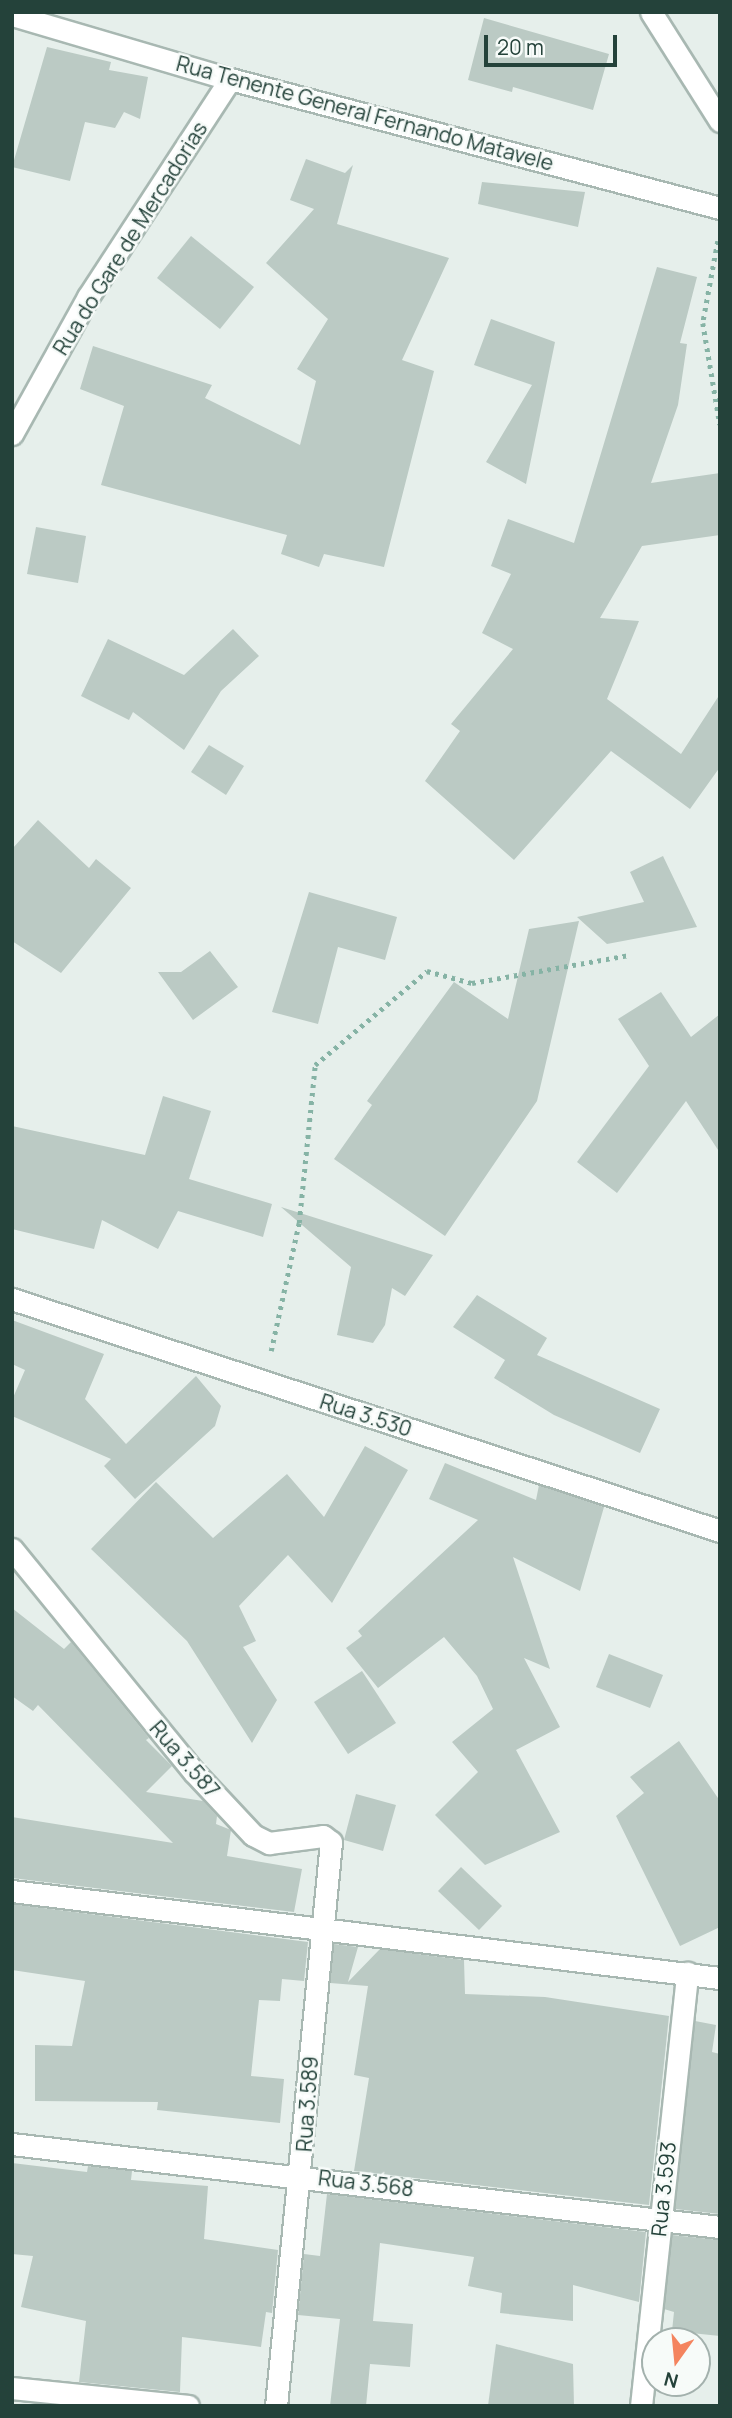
<!DOCTYPE html>
<html>
<head>
<meta charset="utf-8">
<style>
	body { margin:0 }
	#map { position:relative; width:732px; height:2418px; overflow:hidden; background:#e6efeb; font-family:Manrope,sans-serif }
	div>[style] { position:absolute }
	.building>* { inset:0; background:#bbcac4 }
	.path>* { height:4.5px; margin-top:-2.25px; transform-origin:0; background:repeating-linear-gradient(90deg,#86b3a5 0 3.5px,transparent 0 8.5px) }
	.roads { filter:drop-shadow(2px 0 #a8b8b2) drop-shadow(-2px 0 #a8b8b2) drop-shadow(0 2px #a8b8b2) drop-shadow(0 -2px #a8b8b2) }
	.street>* { height:21px; margin:-10.5px; padding:0 10.5px; transform-origin:10.5px; border-radius:10.5px; background:#fff }
	span { translate:-50% -50%; white-space:nowrap; text-align:center; line-height:1.15; -webkit-text-stroke:5px #f7fbf9; paint-order:stroke }
	.street-label { font-size:21px; color:#24423a }
	.frame { position:absolute; inset:0; border:14px solid #24423a; pointer-events:none }
	.north { position:absolute; left:641px; top:2327px; width:70px; height:70px; box-sizing:border-box; background:#f7fbf9; border:2px solid #a3b1ad; border-radius:50%; rotate:195deg; font-size:19px; font-weight:700; line-height:28px; text-align:center; color:#24423a }
	.north::after { content:''; display:block; margin:auto; width:24px; height:32px; background:#f4845f; clip-path:polygon(50% 0,100% 100%,50% 72%,0 100%) }
	.scale { position:absolute; left:484px; top:35px; width:133px; height:32px; box-sizing:border-box; border:4px solid #24423a; border-top:0; padding-left:9px; font-size:21px; line-height:24px; white-space:nowrap; color:#24423a; -webkit-text-stroke:5px #f7fbf9; paint-order:stroke }
</style>
</head>
<body>
<div id="map">
	<div class="building">
		<i style="clip-path:polygon(484px 18px,609px 54px,593px 110px,513px 87px,512px 92px,468px 80px)"></i>
		<i style="clip-path:polygon(47px 47px,111px 62px,109px 70px,148px 77px,140px 119px,124px 112px,115px 128px,85px 122px,70px 181px,12px 167px)"></i>
		<i style="clip-path:polygon(306px 159px,345px 173px,353px 165px,337px 224px,449px 258px,402px 360px,434px 371px,384px 567px,324px 554px,319px 567px,281px 554px,287px 535px,101px 485px,124px 406px,80px 389px,93px 346px,212px 385px,205px 398px,300px 445px,316px 381px,297px 369px,328px 319px,266px 263px,314px 209px,290px 200px)"></i>
		<i style="clip-path:polygon(482px 182px,585px 192px,578px 227px,478px 204px)"></i>
		<i style="clip-path:polygon(191px 236px,254px 287px,220px 329px,157px 278px)"></i>
		<i style="clip-path:polygon(657px 267px,697px 277px,680px 343px,687px 344px,678px 405px,651px 483px,720px 473px,720px 535px,642px 546px,600px 618px,639px 621px,607px 699px,681px 754px,720px 694px,720px 767px,690px 809px,611px 751px,514px 860px,425px 781px,460px 731px,451px 724px,513px 649px,482px 633px,511px 574px,491px 566px,508px 519px,574px 543px)"></i>
		<i style="clip-path:polygon(491px 319px,555px 342px,526px 484px,486px 462px,532px 385px,474px 365px)"></i>
		<i style="clip-path:polygon(36px 527px,86px 536px,78px 583px,27px 574px)"></i>
		<i style="clip-path:polygon(233px 629px,259px 656px,221px 691px,184px 750px,133px 712px,129px 720px,81px 696px,108px 639px,184px 675px)"></i>
		<i style="clip-path:polygon(209px 745px,244px 766px,226px 795px,191px 772px)"></i>
		<i style="clip-path:polygon(38px 820px,89px 868px,96px 859px,131px 888px,61px 973px,12px 941px,13px 848px)"></i>
		<i style="clip-path:polygon(663px 856px,697px 927px,607px 944px,577px 917px,644px 902px,630px 872px)"></i>
		<i style="clip-path:polygon(309px 892px,397px 917px,385px 960px,338px 947px,318px 1024px,272px 1012px)"></i>
		<i style="clip-path:polygon(579px 921px,537px 1101px,445px 1236px,334px 1159px,372px 1105px,367px 1101px,454px 982px,508px 1019px,529px 929px)"></i>
		<i style="clip-path:polygon(210px 951px,238px 987px,193px 1020px,158px 972px,181px 972px)"></i>
		<i style="clip-path:polygon(661px 992px,691px 1037px,720px 1014px,720px 1153px,686px 1101px,617px 1193px,577px 1162px,649px 1066px,618px 1019px)"></i>
		<i style="clip-path:polygon(163px 1096px,211px 1111px,189px 1179px,272px 1204px,263px 1237px,178px 1211px,158px 1249px,102px 1220px,94px 1249px,12px 1229px,12px 1126px,145px 1155px)"></i>
		<i style="clip-path:polygon(281px 1207px,433px 1255px,405px 1296px,392px 1288px,385px 1325px,373px 1343px,337px 1335px,351px 1267px)"></i>
		<i style="clip-path:polygon(477px 1295px,547px 1338px,537px 1355px,660px 1409px,640px 1453px,554px 1415px,494px 1378px,505px 1360px,453px 1327px)"></i>
		<i style="clip-path:polygon(12px 1320px,104px 1354px,85px 1399px,126px 1444px,196px 1376px,221px 1406px,215px 1426px,135px 1499px,104px 1466px,111px 1459px,12px 1416px,12px 1400px,25px 1370px,12px 1364px)"></i>
		<i style="clip-path:polygon(365px 1446px,408px 1470px,332px 1603px,288px 1555px,239px 1606px,256px 1641px,243px 1647px,277px 1700px,252px 1743px,187px 1641px,91px 1549px,156px 1482px,213px 1538px,287px 1474px,324px 1517px)"></i>
		<i style="clip-path:polygon(445px 1463px,536px 1500px,539px 1485px,604px 1507px,580px 1591px,513px 1557px,550px 1669px,524px 1658px,560px 1727px,516px 1750px,560px 1832px,485px 1865px,435px 1815px,478px 1772px,452px 1742px,493px 1709px,477px 1676px,444px 1637px,378px 1688px,346px 1648px,362px 1636px,358px 1631px,478px 1520px,429px 1499px)"></i>
		<i style="clip-path:polygon(12px 1608px,64px 1649px,71px 1642px,149px 1738px,146px 1740px,172px 1766px,146px 1792px,203px 1801px,217px 1816px,216px 1824px,231px 1830px,227px 1856px,302px 1869px,294px 1912px,12px 1878px,12px 1817px,173px 1843px,38px 1705px,33px 1711px,12px 1696px)"></i>
		<i style="clip-path:polygon(609px 1654px,663px 1675px,650px 1708px,596px 1687px)"></i>
		<i style="clip-path:polygon(362px 1671px,396px 1723px,348px 1754px,314px 1702px)"></i>
		<i style="clip-path:polygon(679px 1741px,720px 1801px,720px 1927px,680px 1946px,616px 1816px,644px 1793px,630px 1777px)"></i>
		<i style="clip-path:polygon(356px 1794px,396px 1805px,383px 1851px,344px 1840px)"></i>
		<i style="clip-path:polygon(461px 1867px,502px 1906px,479px 1930px,438px 1891px)"></i>
		<i style="clip-path:polygon(12px 1904px,308px 1942px,304px 1981px,282px 1979px,280px 2001px,259px 2000px,251px 2076px,284px 2079px,280px 2123px,157px 2110px,158px 2102px,35px 2101px,35px 2045px,72px 2046px,85px 1981px,12px 1970px)"></i>
		<i style="clip-path:polygon(334px 1944px,358px 1947px,348px 1982px,380px 1949px,464px 1960px,465px 1994px,545px 1997px,669px 2016px,649px 2205px,354px 2171px,369px 2078px,354px 2075px,368px 1986px,330px 1983px)"></i>
		<i style="clip-path:polygon(695px 2021px,716px 2025px,712px 2052px,720px 2054px,720px 2214px,675px 2209px)"></i>
		<i style="clip-path:polygon(12px 2163px,87px 2172px,88px 2166px,132px 2171px,131px 2180px,208px 2186px,204px 2239px,278px 2250px,272px 2313px,266px 2312px,261px 2347px,182px 2337px,180px 2392px,79px 2382px,86px 2321px,21px 2307px,33px 2256px,12px 2254px)"></i>
		<i style="clip-path:polygon(327px 2194px,646px 2232px,639px 2302px,573px 2285px,573px 2321px,500px 2313px,502px 2293px,468px 2286px,474px 2257px,380px 2243px,373px 2321px,413px 2324px,410px 2367px,370px 2364px,366px 2406px,330px 2406px,340px 2319px,298px 2315px,304px 2254px,320px 2256px)"></i>
		<i style="clip-path:polygon(672px 2235px,720px 2240px,720px 2336px,672px 2331px,674px 2312px,664px 2309px)"></i>
		<i style="clip-path:polygon(496px 2344px,573px 2364px,574px 2406px,488px 2406px)"></i>
	</div>
	<div class="path">
		<i style="left:718px;top:241px;width:83px;rotate:100.4deg"></i>
		<i style="left:703px;top:323px;width:103px;rotate:80.5deg"></i>
		<i style="left:271px;top:1351px;width:131px;rotate:-77.7deg"></i>
		<i style="left:299px;top:1223px;width:159px;rotate:-84.2deg"></i>
		<i style="left:315px;top:1065px;width:146px;rotate:-40deg"></i>
		<i style="left:427px;top:971px;width:47px;rotate:14.9deg"></i>
		<i style="left:472px;top:983px;width:159px;rotate:-10.1deg"></i>
	</div>
	<div class="roads">
		<div class="street">
			<i style="left:651px;top:12px;width:129px;rotate:57.7deg"></i>
			<i style="left:12px;top:15px;width:227px;rotate:16.4deg"></i>
			<i style="left:230px;top:79px;width:507px;rotate:14.75deg"></i>
			<i style="left:12px;top:434px;width:157px;rotate:-61deg"></i>
			<i style="left:88px;top:297px;width:260px;rotate:-56.9deg"></i>
			<i style="left:12px;top:1299px;width:745px;rotate:18.14deg"></i>
			<i style="left:12px;top:1549px;width:288px;rotate:50.8deg"></i>
			<i style="left:194px;top:1772px;width:86px;rotate:46.9deg"></i>
			<i style="left:253px;top:1835px;width:18px;rotate:27deg"></i>
			<i style="left:269px;top:1843px;width:54px;rotate:-7.4deg"></i>
			<i style="left:323px;top:1836px;width:10px;rotate:37deg"></i>
			<i style="left:331px;top:1842px;width:567px;rotate:95.57deg"></i>
			<i style="left:12px;top:1891px;width:713px;rotate:7.01deg"></i>
			<i style="left:12px;top:2144px;width:713px;rotate:6.69deg"></i>
			<i style="left:12px;top:2388px;width:177px;rotate:5.8deg"></i>
			<i style="left:641px;top:2406px;width:436px;rotate:-83.9deg"></i>
		</div>
	</div>
	<div class="street-label">
		<span style="left:365px;top:113px;rotate:15deg">Rua Tenente General Fernando Matavele</span>
		<span style="left:130px;top:238px;rotate:-58deg">Rua do Gare de Mercadorias</span>
		<span style="left:366px;top:1415px;rotate:18deg">Rua 3.530</span>
		<span style="left:185px;top:1759px;rotate:49deg">Rua 3.587</span>
		<span style="left:307px;top:2104px;rotate:-86deg">Rua 3.589</span>
		<span style="left:366px;top:2183px;rotate:7deg">Rua 3.568</span>
		<span style="left:663px;top:2189px;rotate:-84deg">Rua 3.593</span>
	</div>
	<div class="frame"></div>
	<div class="north">N</div>
	<div class="scale">20 m</div>
</div>
</body>
</html>
